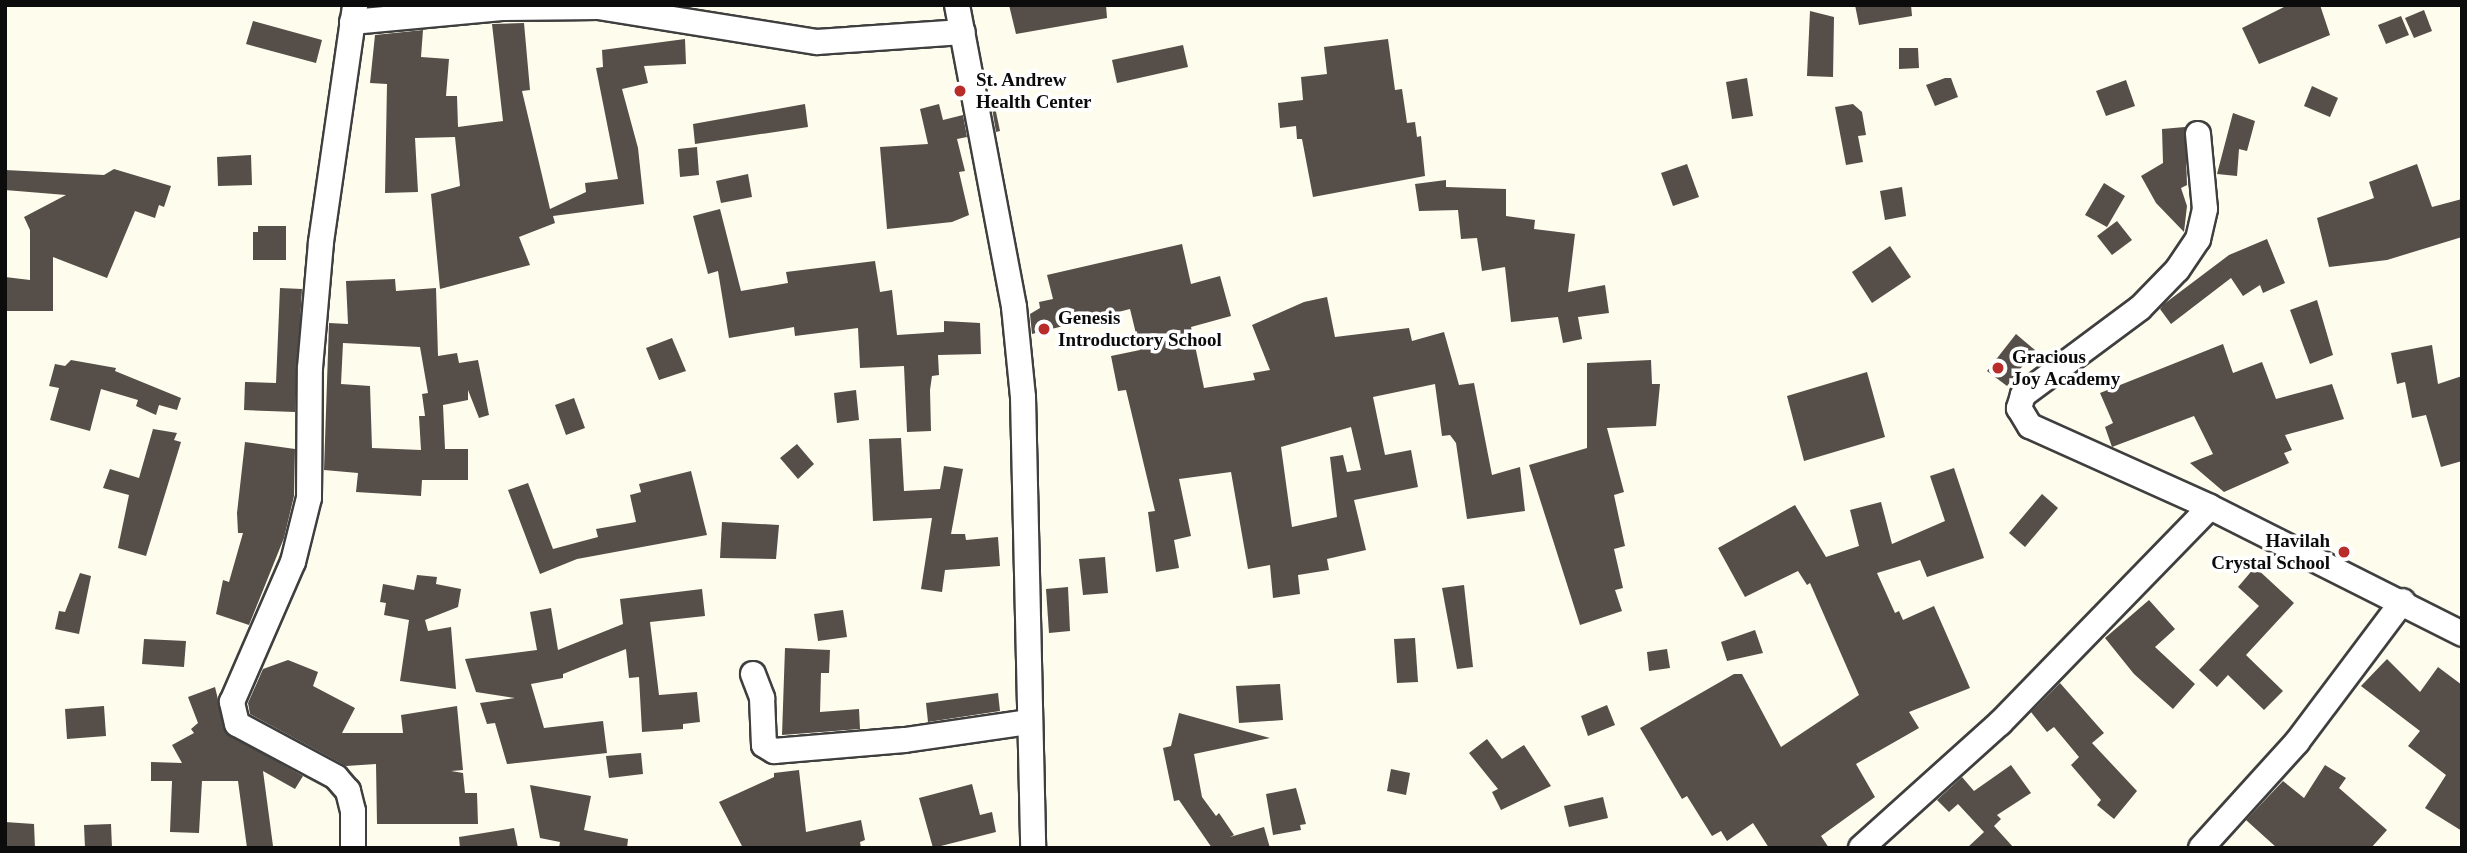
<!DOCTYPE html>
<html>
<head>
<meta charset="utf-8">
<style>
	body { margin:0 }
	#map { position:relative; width:2467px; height:853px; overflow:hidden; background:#fefcec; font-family:Georgia,serif }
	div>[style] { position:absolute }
	.building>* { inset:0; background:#554e49 }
	.roads { filter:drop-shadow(2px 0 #3f3f3f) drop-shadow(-2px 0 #3f3f3f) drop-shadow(0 2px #3f3f3f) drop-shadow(0 -2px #3f3f3f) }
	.minor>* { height:24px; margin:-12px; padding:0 12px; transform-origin:12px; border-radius:12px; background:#fff }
	.dots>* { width:19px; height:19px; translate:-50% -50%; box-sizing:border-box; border:4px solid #fff; border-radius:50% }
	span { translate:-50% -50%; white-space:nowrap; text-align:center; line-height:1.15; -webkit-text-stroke:7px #fff; paint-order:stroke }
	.poi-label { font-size:19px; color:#0c0c0c; font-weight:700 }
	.left { translate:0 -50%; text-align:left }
	.right { translate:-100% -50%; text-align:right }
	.frame { position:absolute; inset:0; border:7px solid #0c0c0c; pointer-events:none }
</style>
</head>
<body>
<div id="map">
	<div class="building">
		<i style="clip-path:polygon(1009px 5px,1106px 5px,1107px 18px,1016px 34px)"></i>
		<i style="clip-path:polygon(1855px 5px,1911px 5px,1912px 16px,1859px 25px)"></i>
		<i style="clip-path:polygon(2288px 5px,2320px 5px,2330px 35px,2259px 64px,2242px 28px)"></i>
		<i style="clip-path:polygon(2424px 10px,2432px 31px,2414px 38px,2405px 18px)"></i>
		<i style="clip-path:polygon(1810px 11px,1834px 17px,1833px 77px,1807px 76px)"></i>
		<i style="clip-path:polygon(2401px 16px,2409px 35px,2386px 44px,2378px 25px)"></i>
		<i style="clip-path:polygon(253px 21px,322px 40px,316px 63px,246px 44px)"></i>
		<i style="clip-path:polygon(524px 23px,530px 90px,522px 91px,550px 209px,586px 192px,585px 183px,618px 179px,596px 68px,603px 67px,602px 50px,685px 39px,686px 64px,644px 66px,648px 83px,622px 89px,638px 148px,644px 204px,553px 216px,555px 223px,519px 237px,530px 265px,440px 289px,431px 194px,460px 186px,455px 137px,415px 138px,418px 192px,385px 193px,387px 84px,370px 83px,375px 35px,423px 30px,421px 57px,449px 59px,446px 96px,457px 96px,458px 127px,503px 121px,492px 24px)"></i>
		<i style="clip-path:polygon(1388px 39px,1395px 90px,1402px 89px,1407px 123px,1415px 122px,1417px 137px,1421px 136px,1425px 176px,1313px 197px,1302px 139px,1297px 139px,1296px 126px,1280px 128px,1278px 103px,1303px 100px,1301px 77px,1327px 74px,1324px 47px)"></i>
		<i style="clip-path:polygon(1183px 45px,1188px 67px,1117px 83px,1112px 60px)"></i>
		<i style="clip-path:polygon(1899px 48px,1918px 48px,1919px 68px,1899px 69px)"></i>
		<i style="clip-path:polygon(1747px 78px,1753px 116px,1732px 119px,1726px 82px)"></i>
		<i style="clip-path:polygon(1945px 78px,1951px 78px,1958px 97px,1935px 106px,1926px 85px)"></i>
		<i style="clip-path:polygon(2126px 80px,2135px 106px,2106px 116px,2096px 91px)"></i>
		<i style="clip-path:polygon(2312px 86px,2338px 98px,2330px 117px,2304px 106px)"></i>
		<i style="clip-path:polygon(805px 104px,808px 127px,695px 144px,693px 124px)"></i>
		<i style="clip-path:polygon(939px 104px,943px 120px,963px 115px,967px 137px,957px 139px,965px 171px,959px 172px,969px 215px,952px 222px,887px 229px,880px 147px,928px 144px,920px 109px)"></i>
		<i style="clip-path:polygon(1853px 104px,1862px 112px,1866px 135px,1858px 136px,1863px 162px,1846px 165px,1835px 107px)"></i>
		<i style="clip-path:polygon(995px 107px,1000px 131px,996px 132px,992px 108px)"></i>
		<i style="clip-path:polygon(2233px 113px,2255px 121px,2247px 151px,2239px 149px,2237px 176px,2217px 174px)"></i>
		<i style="clip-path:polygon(2185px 127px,2187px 185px,2181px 188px,2187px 206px,2184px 232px,2156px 203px,2141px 176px,2163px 163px,2162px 129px)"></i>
		<i style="clip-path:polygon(697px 147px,699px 175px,680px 177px,678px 149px)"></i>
		<i style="clip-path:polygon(251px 155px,252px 185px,218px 186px,217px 157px)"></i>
		<i style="clip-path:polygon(1687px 164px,1699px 197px,1673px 206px,1661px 173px)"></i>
		<i style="clip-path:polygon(2417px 164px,2432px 207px,2462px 199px,2462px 237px,2387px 260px,2329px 267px,2317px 218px,2374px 198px,2369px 182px)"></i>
		<i style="clip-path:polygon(114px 169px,171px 186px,164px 207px,159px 205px,155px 218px,135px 211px,107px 278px,53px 257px,53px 311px,5px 311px,5px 277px,30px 280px,30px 230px,24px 217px,66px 195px,5px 190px,5px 170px,104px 175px)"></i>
		<i style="clip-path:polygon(748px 174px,752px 197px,721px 203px,716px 181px)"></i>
		<i style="clip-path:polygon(1446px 180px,1446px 187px,1506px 189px,1506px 216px,1535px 220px,1534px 229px,1575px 234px,1568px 292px,1605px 285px,1609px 313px,1578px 317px,1582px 339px,1563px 343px,1558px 317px,1511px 322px,1505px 267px,1482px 271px,1477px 238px,1461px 239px,1458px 210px,1419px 211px,1415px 184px)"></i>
		<i style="clip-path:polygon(2104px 183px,2125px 196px,2107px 227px,2085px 215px)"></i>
		<i style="clip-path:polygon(1902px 187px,1906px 216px,1885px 220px,1880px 191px)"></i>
		<i style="clip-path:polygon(720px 209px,741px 291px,788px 283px,786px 272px,875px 261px,880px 292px,892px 290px,897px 335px,944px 332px,944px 321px,980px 323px,981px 354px,938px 355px,939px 375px,932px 376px,930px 390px,931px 431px,907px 432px,904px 366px,860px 368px,858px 328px,795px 336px,794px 327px,729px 338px,718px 271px,708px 274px,693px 216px)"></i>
		<i style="clip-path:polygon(2117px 221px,2132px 240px,2112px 255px,2097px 236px)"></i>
		<i style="clip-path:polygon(258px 226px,286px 226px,286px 260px,253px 260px,253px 232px,258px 232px)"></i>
		<i style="clip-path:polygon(2267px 239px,2285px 283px,2263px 293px,2260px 285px,2243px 296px,2231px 278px,2171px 324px,2160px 309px,2164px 304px,2229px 255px)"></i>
		<i style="clip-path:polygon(evenodd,1182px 244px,1191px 284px,1220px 276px,1231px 316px,1191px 327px,1204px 388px,1255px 380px,1253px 373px,1270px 370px,1252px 325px,1304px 302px,1327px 297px,1335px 337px,1409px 328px,1412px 341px,1444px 332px,1459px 385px,1474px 383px,1492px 475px,1520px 467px,1525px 511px,1467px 519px,1456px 443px,1450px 435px,1442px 436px,1435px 384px,1373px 397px,1385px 455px,1411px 450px,1418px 487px,1354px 500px,1366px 550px,1327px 559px,1329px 570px,1298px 575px,1300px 594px,1273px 598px,1270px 565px,1248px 569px,1231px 472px,1179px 479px,1191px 536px,1174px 540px,1179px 568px,1156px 572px,1148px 512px,1155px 511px,1126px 390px,1118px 391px,1111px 356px,1140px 350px,1130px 309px,1032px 334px,1030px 314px,1040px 308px,1039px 302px,1053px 299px,1047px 275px,1182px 244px,1351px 427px,1361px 470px,1347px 472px,1343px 455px,1330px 457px,1337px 517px,1292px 527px,1281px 447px,1351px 427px)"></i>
		<i style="clip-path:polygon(1890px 246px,1911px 277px,1872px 303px,1852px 272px)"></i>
		<i style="clip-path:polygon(evenodd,395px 279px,396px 291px,436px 288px,438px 356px,457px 353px,459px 363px,478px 360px,489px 415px,479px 418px,468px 390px,468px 400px,443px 405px,445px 449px,468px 449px,468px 480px,422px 480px,421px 496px,356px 492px,358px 473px,324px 470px,329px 323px,348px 324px,346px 281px,395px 279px,343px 343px,420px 347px,428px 393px,422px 394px,425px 416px,419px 416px,421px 450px,372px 448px,370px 386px,341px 384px,343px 343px)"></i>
		<i style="clip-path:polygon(280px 288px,302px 289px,295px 412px,244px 410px,245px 382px,276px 383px)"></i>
		<i style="clip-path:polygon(2317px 300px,2333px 355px,2310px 364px,2290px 310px)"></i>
		<i style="clip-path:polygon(2016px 334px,2035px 350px,2007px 386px,1987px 371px)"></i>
		<i style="clip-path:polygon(672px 338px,686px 371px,659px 380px,646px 348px)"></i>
		<i style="clip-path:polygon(2223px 344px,2233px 373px,2262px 362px,2276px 399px,2332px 384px,2344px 419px,2285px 435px,2292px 450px,2284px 453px,2289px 463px,2224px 492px,2190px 463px,2213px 454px,2194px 416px,2112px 447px,2105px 427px,2113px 423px,2100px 393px)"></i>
		<i style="clip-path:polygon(2432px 345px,2438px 384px,2462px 376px,2462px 461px,2441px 467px,2426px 415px,2412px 418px,2405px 382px,2397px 384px,2391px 353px)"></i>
		<i style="clip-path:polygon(71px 360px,116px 368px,115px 371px,181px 398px,177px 410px,159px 405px,156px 415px,136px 406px,138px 400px,101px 389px,90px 431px,50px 420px,59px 388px,49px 386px,55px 364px,65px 366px)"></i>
		<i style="clip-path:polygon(1651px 360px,1652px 384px,1660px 384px,1656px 426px,1607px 428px,1624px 492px,1614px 495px,1625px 546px,1614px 549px,1623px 588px,1615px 590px,1622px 611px,1580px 625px,1529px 465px,1587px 448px,1587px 363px)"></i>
		<i style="clip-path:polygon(1867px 372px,1885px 437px,1804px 461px,1787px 396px)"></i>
		<i style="clip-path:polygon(856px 390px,859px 420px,837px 423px,834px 393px)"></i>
		<i style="clip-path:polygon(574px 398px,585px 428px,566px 435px,555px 405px)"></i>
		<i style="clip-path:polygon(153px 429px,177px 433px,174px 440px,181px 442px,146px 556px,118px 548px,129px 495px,103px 488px,110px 469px,139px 478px)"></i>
		<i style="clip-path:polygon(901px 438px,904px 491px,940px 489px,944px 466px,963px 469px,951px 534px,965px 534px,966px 540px,998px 537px,1000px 566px,945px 570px,942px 592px,921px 589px,932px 518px,873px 521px,869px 439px)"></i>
		<i style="clip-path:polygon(245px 442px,295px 449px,294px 496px,284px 538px,249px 625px,216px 614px,223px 580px,229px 582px,243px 533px,238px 533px,237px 513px)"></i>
		<i style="clip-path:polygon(797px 444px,814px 464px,798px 479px,780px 458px)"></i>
		<i style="clip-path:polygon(1954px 468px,1984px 558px,1927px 577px,1920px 560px,1877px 573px,1895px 613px,1899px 611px,1903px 620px,1934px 606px,1970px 688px,1909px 712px,1919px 728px,1856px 764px,1875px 797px,1821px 836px,1829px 848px,1769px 848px,1753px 823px,1727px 841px,1721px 831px,1712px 836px,1687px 796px,1682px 799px,1640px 728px,1734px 674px,1742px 674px,1781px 747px,1859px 695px,1810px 583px,1807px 585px,1798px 571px,1745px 597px,1718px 548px,1795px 505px,1826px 557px,1859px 546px,1850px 510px,1881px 502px,1892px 544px,1945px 521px,1930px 476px)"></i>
		<i style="clip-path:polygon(691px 471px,707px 535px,577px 559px,540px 574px,508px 490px,528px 483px,553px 549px,598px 537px,596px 529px,636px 522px,630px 495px,641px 492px,639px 484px)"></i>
		<i style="clip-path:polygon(2042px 494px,2058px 508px,2025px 547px,2009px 533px)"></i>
		<i style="clip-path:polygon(722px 522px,779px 525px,776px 559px,720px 558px)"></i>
		<i style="clip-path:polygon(1105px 557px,1108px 593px,1083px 595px,1079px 559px)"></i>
		<i style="clip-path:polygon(2255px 567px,2294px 603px,2246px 655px,2283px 691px,2264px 710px,2228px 675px,2217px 687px,2199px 670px,2259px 606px,2238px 587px)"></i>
		<i style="clip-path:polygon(80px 573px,91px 576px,79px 634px,55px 629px,59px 611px,65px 612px)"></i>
		<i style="clip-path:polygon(417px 575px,437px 577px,436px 584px,461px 589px,458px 607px,425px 620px,428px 631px,451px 627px,456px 689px,400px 681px,409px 620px,384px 615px,386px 603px,380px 602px,383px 584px,414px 590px)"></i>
		<i style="clip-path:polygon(1464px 585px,1473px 667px,1457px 669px,1442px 588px)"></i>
		<i style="clip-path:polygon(1068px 587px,1070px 631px,1049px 633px,1046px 589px)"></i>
		<i style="clip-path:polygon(702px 589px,705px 616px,650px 622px,659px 695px,697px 692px,700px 722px,683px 724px,683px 729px,642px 732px,639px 677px,629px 678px,626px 649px,563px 674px,563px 678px,531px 684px,544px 728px,603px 721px,607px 753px,507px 764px,495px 723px,487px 724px,480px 703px,515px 698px,476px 692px,465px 659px,537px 650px,530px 612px,551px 608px,558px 650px,623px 624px,620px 599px)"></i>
		<i style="clip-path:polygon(2149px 600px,2175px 629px,2155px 647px,2195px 684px,2173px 709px,2134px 674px,2105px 638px)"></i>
		<i style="clip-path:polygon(843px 610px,847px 637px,818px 641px,814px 614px)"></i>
		<i style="clip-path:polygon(1755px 630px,1763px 653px,1727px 661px,1721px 642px)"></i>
		<i style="clip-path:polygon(1415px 638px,1418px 682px,1397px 683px,1394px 639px)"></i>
		<i style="clip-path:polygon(144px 639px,186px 641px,184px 667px,142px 664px)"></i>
		<i style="clip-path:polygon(785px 648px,830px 650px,829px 673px,821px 673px,820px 712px,859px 709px,860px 729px,782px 735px)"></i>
		<i style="clip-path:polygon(1667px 649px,1670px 668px,1649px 671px,1647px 652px)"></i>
		<i style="clip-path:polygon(2387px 659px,2420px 692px,2438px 667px,2462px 685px,2462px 831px,2425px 808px,2446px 775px,2408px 746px,2420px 731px,2361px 686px)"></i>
		<i style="clip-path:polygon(288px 660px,318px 672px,313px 686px,355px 708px,342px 733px,403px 733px,401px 715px,457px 706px,463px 770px,451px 771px,463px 773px,465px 793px,477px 793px,478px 824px,377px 824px,376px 764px,346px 766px,250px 714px,248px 703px,263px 669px)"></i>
		<i style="clip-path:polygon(2060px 683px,2104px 733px,2092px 743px,2137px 791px,2114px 819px,2097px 805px,2101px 800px,2071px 765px,2079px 757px,2054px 727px,2047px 732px,2031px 712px)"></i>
		<i style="clip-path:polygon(1280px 684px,1283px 720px,1239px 723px,1236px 686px)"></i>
		<i style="clip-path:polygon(215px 687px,226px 733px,303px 776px,295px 789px,263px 771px,273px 846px,247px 848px,238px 781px,202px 781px,199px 833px,170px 832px,172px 781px,151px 781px,151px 762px,182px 763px,172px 745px,194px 733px,191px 729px,198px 723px,188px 697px)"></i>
		<i style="clip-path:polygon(998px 693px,1000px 711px,928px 722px,926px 703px)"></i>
		<i style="clip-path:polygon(1607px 705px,1615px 725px,1588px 736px,1581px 716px)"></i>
		<i style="clip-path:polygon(104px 706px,106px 736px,67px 739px,65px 709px)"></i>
		<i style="clip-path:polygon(1179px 713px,1270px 738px,1194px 754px,1202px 797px,1216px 816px,1219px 813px,1234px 835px,1230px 837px,1264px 827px,1270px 848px,1212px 848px,1179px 800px,1174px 801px,1163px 748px,1171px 746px)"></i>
		<i style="clip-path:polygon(1487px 739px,1502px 759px,1524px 745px,1551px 786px,1501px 810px,1492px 792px,1498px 789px,1469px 753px)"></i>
		<i style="clip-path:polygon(641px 753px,643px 774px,609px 778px,606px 756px)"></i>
		<i style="clip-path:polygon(2011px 765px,2031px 793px,1997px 815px,2001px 819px,1994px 826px,2014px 848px,1967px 848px,1984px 832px,1958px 804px,1949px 812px,1937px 800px,1962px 777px,1974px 791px)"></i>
		<i style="clip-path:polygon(2325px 765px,2346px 778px,2339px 788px,2387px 830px,2371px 848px,2277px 848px,2246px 820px,2283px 781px,2304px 798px)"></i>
		<i style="clip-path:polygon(1391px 769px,1410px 773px,1406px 795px,1387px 791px)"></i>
		<i style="clip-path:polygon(799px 770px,806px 832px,861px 820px,865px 840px,860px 842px,861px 848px,743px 848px,719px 802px,774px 777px,774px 773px)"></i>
		<i style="clip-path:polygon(972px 784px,980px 815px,992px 812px,996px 832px,933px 848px,919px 798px)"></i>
		<i style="clip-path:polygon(530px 785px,591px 796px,584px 830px,628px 839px,627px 848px,559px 848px,560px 842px,540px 838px)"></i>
		<i style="clip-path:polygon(1296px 788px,1306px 824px,1300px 825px,1301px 830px,1273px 835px,1266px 794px)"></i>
		<i style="clip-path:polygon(1603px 797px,1608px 818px,1569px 827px,1564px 806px)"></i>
		<i style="clip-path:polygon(5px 822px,34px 824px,35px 848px,5px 848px)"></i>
		<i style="clip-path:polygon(111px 824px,112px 848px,85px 848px,84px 825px)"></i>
		<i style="clip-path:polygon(514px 828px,518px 848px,460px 848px,459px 837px)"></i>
	</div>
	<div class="roads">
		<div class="minor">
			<i style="left:957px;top:5px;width:307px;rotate:79.3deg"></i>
			<i style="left:1014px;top:307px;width:90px;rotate:84.3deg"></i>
			<i style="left:1023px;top:397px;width:451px;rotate:88.7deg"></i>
			<i style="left:352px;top:22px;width:153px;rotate:-5.3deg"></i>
			<i style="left:504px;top:8px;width:94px;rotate:-0.6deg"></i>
			<i style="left:598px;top:7px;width:222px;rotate:9.1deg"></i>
			<i style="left:817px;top:42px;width:146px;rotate:-3.9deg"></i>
			<i style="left:2198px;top:134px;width:75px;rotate:84.7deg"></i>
			<i style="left:2205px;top:209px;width:31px;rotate:103deg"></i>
			<i style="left:2198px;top:239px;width:37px;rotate:124deg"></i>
			<i style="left:2177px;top:270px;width:53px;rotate:134.2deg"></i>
			<i style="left:2140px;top:308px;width:146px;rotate:143.4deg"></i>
			<i style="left:2023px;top:395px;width:14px;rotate:107deg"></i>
			<i style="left:2019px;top:408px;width:21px;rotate:59deg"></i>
			<i style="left:2030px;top:426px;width:197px;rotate:24.2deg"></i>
			<i style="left:753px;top:674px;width:26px;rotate:69deg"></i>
			<i style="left:762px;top:698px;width:47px;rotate:87.6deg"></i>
			<i style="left:764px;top:745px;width:12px;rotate:31deg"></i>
			<i style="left:774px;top:751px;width:131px;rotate:-4.8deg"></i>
			<i style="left:905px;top:740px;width:124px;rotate:-8.3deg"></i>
			<i style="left:353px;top:848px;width:37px;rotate:-90deg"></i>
			<i style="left:353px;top:811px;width:21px;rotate:-104deg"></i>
			<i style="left:348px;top:791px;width:18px;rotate:-131deg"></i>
			<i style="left:336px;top:777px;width:112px;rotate:-151.8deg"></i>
			<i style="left:237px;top:724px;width:23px;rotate:-103deg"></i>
			<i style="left:232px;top:702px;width:153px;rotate:-66.5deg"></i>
			<i style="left:293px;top:562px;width:66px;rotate:-76deg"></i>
			<i style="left:309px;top:498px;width:130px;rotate:-89.6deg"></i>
			<i style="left:310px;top:368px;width:126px;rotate:-85deg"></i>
			<i style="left:321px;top:242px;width:239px;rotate:-81.8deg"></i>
			<i style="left:1861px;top:848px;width:187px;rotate:-42deg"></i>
			<i style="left:2000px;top:723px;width:301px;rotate:-45.8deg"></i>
			<i style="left:2210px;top:507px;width:282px;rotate:26.7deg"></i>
			<i style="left:2201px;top:848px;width:143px;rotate:-47.8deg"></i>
			<i style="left:2297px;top:742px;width:176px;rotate:-53.1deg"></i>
		</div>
	</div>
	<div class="dots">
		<i style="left:960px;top:91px;background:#b82c29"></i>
		<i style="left:1044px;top:329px;background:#b82c29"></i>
		<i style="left:1998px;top:368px;background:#b82c29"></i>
		<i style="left:2344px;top:552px;background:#b82c29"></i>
	</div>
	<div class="poi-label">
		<span class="left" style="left:976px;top:91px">St. Andrew<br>Health Center</span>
		<span class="left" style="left:1058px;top:329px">Genesis<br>Introductory School</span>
		<span class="left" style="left:2012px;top:368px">Gracious<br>Joy Academy</span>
		<span class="right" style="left:2330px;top:552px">Havilah<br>Crystal School</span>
	</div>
	<div class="frame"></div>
</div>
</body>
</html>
